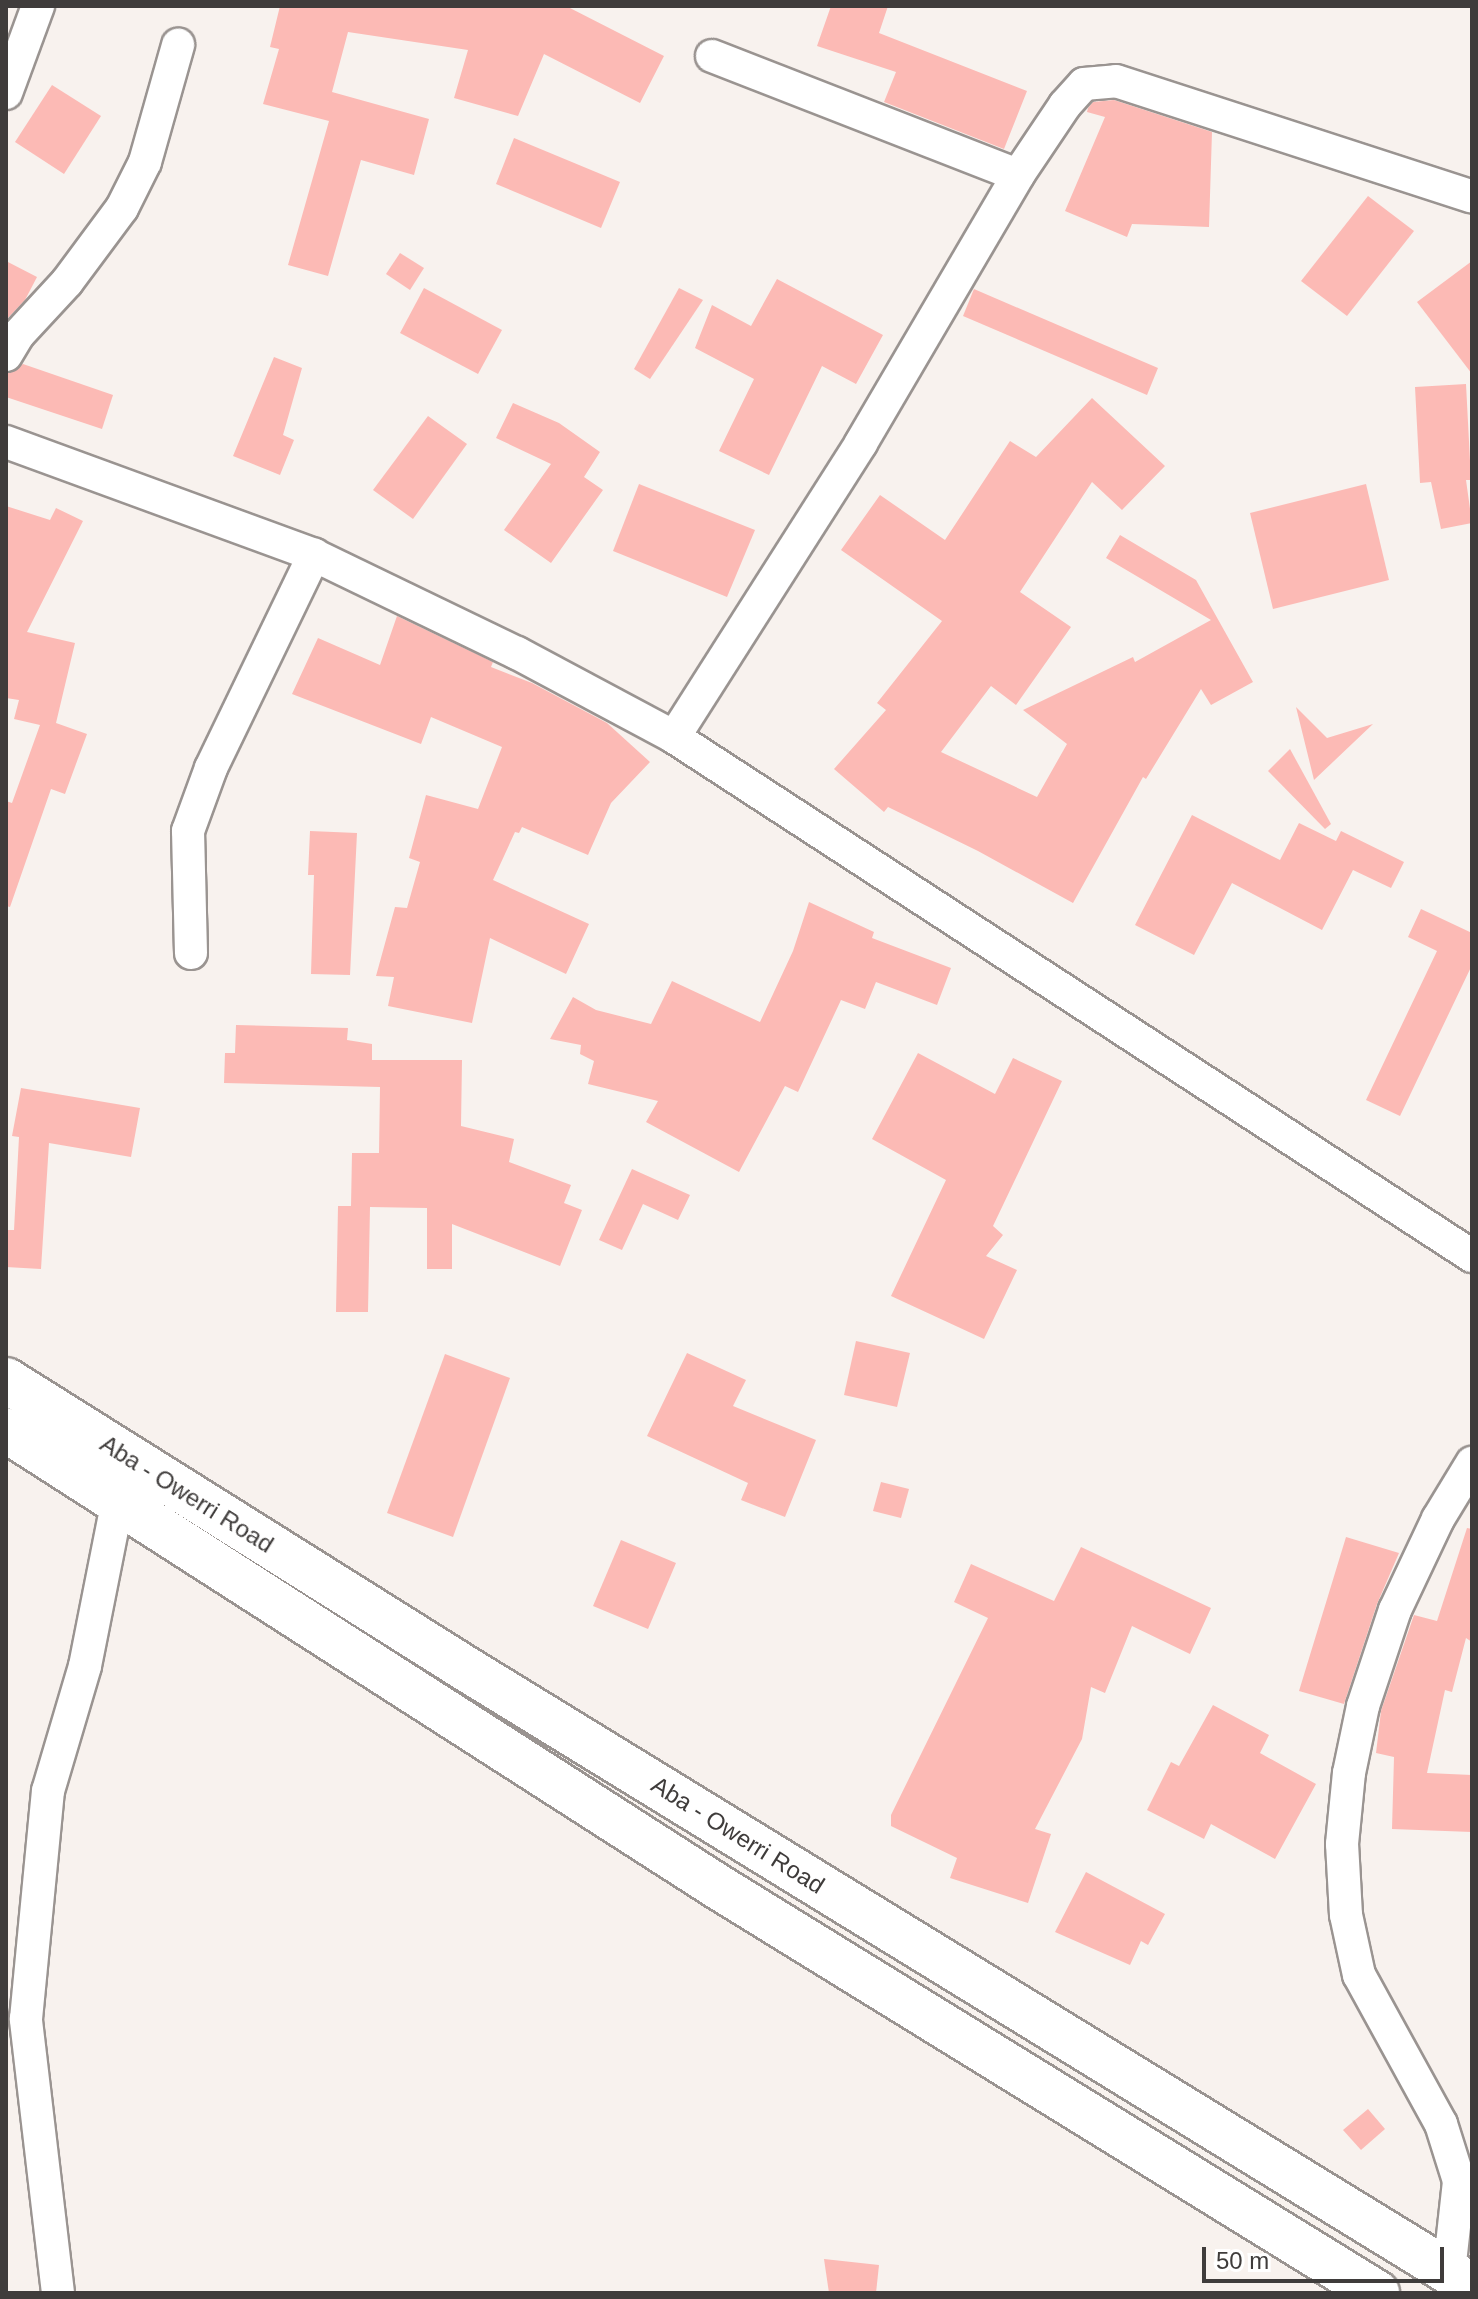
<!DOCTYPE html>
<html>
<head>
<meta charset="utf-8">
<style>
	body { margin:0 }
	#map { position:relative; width:1478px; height:2299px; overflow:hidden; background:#f8f2ee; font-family:Helvetica,sans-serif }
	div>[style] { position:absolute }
	.building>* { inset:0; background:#fcbab5 }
	.roads { filter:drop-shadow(2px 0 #9a9491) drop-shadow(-2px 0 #9a9491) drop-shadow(0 2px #9a9491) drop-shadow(0 -2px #9a9491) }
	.street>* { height:32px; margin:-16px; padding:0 16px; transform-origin:16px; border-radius:16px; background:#fff }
	.highway>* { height:44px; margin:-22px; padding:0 22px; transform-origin:22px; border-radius:22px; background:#fff }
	span { translate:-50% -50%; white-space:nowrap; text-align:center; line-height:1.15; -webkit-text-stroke:6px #fff; paint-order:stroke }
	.street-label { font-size:24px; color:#3f3c3b }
	.frame { position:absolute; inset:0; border:8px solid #3f3c3b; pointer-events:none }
	.scale { position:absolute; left:1202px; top:2247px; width:242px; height:36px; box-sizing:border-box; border:4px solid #3f3c3b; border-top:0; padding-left:10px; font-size:24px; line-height:28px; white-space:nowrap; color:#3f3c3b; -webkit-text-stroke:6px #fff; paint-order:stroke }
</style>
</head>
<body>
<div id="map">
	<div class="building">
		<i style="clip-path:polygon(280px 6px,566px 6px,664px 56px,640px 103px,544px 54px,518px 116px,454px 98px,468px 50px,348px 32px,332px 92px,429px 119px,414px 175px,361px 160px,328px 276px,288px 265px,329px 121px,263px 104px,279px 49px,270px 47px)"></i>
		<i style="clip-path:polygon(831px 6px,888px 6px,879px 33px,1027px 91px,1004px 149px,884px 102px,896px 72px,817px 46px)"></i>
		<i style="clip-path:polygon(52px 85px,101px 116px,64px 174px,15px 142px)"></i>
		<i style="clip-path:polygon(1114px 100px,1212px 132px,1209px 227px,1132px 224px,1127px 237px,1065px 211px,1105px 117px,1087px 112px,1088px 108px,1093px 102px)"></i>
		<i style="clip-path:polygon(514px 138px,620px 182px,601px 228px,496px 184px)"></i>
		<i style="clip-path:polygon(1368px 196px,1414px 231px,1347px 316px,1301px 281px)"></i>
		<i style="clip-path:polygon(400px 253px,424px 268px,410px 290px,386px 274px)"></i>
		<i style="clip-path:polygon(6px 261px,37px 277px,25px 300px,6px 320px)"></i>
		<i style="clip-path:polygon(1472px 261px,1472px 374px,1417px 302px)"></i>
		<i style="clip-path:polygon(777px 279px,883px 335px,856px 384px,822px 366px,769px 475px,719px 451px,754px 379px,695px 348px,712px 305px,751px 326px)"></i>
		<i style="clip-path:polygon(424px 288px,502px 330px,478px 374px,400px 333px)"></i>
		<i style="clip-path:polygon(679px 288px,703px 300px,650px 379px,634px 369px)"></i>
		<i style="clip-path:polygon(974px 289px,1158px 368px,1147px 395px,963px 316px)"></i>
		<i style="clip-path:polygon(274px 357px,302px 368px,283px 435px,294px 440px,280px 475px,233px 456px)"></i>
		<i style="clip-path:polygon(23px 364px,113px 395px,102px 429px,6px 397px,6px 374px)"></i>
		<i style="clip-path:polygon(1466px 384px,1471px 480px,1466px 480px,1472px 523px,1441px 529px,1431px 482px,1420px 483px,1415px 387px)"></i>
		<i style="clip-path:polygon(1092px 398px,1165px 466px,1122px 510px,1092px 482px,1020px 592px,1071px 627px,1016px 705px,991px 686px,941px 752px,1037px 797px,1067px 744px,1023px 710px,1133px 657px,1135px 662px,1211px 620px,1106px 558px,1120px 535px,1196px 580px,1253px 682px,1211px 705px,1201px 689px,1146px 779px,1143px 777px,1073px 903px,978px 851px,888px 807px,884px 812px,834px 769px,886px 710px,877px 703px,942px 621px,841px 550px,880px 495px,945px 540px,1010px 441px,1036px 457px)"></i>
		<i style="clip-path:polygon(513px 403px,559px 423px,600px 452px,584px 477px,603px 490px,551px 563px,504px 530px,551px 464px,496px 438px)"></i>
		<i style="clip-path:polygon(428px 416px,467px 444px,413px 519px,373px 490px)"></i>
		<i style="clip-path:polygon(639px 484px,755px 530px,727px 597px,613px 551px)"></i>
		<i style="clip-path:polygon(1366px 484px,1389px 580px,1273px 609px,1250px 513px)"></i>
		<i style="clip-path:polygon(6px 506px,50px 520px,56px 508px,83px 521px,27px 632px,75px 643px,56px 723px,87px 734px,65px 794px,51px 789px,10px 907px,6px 906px,6px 801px,12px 803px,40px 725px,14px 719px,19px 700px,6px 698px)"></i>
		<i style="clip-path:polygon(397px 616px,493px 662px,491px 667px,532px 683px,607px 723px,650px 762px,611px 803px,588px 855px,522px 827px,519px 833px,515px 832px,493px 880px,589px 924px,566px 974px,490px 938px,472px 1023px,388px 1006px,394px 977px,376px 976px,395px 907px,407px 908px,420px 862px,409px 858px,426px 795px,478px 809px,502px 747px,431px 717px,421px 744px,292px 694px,318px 638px,380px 665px)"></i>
		<i style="clip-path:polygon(1296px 707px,1327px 738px,1373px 724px,1314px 780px)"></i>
		<i style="clip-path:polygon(1290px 749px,1331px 824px,1325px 829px,1268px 771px)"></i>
		<i style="clip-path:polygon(1192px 815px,1280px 860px,1299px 823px,1336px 841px,1341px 831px,1404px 862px,1391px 888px,1353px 870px,1322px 930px,1232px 883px,1194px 955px,1135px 925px)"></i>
		<i style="clip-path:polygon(310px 831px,357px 833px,350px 975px,311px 974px,314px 875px,308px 875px)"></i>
		<i style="clip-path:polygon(809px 902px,874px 932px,872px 938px,951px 968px,937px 1005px,876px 982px,865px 1009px,841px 1000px,798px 1092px,785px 1086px,739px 1172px,646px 1122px,658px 1101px,588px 1084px,594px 1061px,580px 1054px,581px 1045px,550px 1039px,573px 997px,596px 1010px,651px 1024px,672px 981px,760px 1022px,793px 951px)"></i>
		<i style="clip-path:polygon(1421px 909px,1472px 933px,1472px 965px,1400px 1116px,1366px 1100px,1437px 951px,1408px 937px)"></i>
		<i style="clip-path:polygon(236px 1025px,348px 1028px,347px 1040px,372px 1044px,372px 1060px,462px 1060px,461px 1126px,514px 1139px,509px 1162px,571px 1185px,564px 1203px,582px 1210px,560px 1266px,452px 1224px,452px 1269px,427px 1269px,427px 1208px,370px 1207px,368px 1312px,336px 1312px,338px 1206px,351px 1206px,352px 1153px,379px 1153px,380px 1087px,224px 1083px,225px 1053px,235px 1053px)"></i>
		<i style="clip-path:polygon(918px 1053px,995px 1094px,1013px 1058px,1062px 1081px,993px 1226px,1003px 1235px,986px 1256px,1017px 1270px,984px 1339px,891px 1296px,946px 1180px,872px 1139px)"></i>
		<i style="clip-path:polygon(21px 1088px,140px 1108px,131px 1157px,49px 1143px,41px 1269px,6px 1267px,6px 1230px,14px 1230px,19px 1137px,12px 1136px)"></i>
		<i style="clip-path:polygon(632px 1169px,690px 1195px,678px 1220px,643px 1204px,622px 1250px,599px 1240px)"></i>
		<i style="clip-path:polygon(856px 1341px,910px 1353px,897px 1407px,844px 1395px)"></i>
		<i style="clip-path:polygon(687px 1353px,746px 1380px,733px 1406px,816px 1440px,785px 1517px,741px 1500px,748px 1483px,647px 1436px)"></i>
		<i style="clip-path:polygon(445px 1354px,510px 1378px,453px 1537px,387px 1513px)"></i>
		<i style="clip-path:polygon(881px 1482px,909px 1489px,901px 1518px,873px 1511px)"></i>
		<i style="clip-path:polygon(1467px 1528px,1472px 1529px,1472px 1642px,1466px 1638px,1452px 1692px,1445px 1690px,1427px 1773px,1472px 1775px,1472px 1832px,1392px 1829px,1394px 1757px,1376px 1753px,1381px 1711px,1414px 1615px,1437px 1621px)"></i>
		<i style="clip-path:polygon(1346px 1537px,1399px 1553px,1377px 1604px,1344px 1704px,1299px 1691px)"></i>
		<i style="clip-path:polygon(621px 1540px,676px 1563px,648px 1629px,593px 1606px)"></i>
		<i style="clip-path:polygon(1081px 1547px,1211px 1608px,1190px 1654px,1132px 1626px,1105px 1693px,1091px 1687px,1082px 1739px,1035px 1829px,1051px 1834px,1028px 1903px,950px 1878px,957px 1858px,891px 1826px,891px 1815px,988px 1618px,954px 1602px,971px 1564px,1054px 1601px)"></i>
		<i style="clip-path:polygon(1213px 1705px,1269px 1735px,1260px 1753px,1316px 1784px,1275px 1859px,1211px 1824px,1204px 1839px,1147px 1810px,1171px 1762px,1179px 1766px)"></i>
		<i style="clip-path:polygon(1086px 1872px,1165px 1914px,1148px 1945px,1141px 1941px,1130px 1965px,1055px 1932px)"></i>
		<i style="clip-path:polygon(1368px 2109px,1385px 2129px,1361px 2150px,1343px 2130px)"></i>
		<i style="clip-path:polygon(824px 2259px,879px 2265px,876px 2293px,829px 2293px)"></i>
	</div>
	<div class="roads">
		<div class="street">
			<i style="left:712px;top:56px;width:328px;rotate:21.3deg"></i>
			<i style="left:6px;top:93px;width:93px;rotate:-69.8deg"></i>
			<i style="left:6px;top:355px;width:23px;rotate:-59deg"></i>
			<i style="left:18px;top:335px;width:72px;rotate:-47.2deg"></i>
			<i style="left:67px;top:282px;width:92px;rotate:-53.4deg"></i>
			<i style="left:122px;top:208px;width:51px;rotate:-63.4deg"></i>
			<i style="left:145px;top:162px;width:122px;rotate:-74.2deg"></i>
			<i style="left:6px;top:442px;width:328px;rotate:20.1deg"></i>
			<i style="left:314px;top:555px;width:225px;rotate:25.8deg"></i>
			<i style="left:517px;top:653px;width:178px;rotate:28.1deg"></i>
			<i style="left:674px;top:737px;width:952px;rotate:33.04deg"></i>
			<i style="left:674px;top:737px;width:348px;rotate:-57.5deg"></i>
			<i style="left:861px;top:443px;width:311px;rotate:-59.6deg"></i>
			<i style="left:1018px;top:175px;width:84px;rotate:-56.1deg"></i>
			<i style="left:1065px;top:105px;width:28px;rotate:-48deg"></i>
			<i style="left:1084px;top:84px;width:32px;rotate:-5deg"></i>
			<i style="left:1116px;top:81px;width:374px;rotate:18deg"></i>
			<i style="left:191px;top:953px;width:122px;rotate:-91.4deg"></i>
			<i style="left:188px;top:831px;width:67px;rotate:-69.9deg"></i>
			<i style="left:211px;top:768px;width:237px;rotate:-64.2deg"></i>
			<i style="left:1449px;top:2272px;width:92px;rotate:-83.7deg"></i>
			<i style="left:1459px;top:2181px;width:60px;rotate:-107.5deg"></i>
			<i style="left:1441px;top:2124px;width:170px;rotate:-118.8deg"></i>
			<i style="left:1359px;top:1975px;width:61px;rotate:-102.2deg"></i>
			<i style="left:1346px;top:1915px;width:71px;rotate:-93.2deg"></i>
			<i style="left:1342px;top:1844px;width:71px;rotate:-84.4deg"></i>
			<i style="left:1349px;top:1773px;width:68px;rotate:-78.2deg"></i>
			<i style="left:1363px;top:1706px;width:101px;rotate:-71.6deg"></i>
			<i style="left:1395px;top:1610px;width:101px;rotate:-64.7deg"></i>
			<i style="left:1438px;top:1519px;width:66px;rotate:-58.7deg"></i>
			<i style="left:58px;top:2293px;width:276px;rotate:-96.7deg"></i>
			<i style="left:26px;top:2019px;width:229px;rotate:-84.5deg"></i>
			<i style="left:48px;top:1791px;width:130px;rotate:-73.5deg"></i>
			<i style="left:85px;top:1666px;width:165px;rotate:-78.8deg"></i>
		</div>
		<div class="highway">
			<i style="left:6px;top:1380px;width:545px;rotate:32.12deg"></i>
			<i style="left:468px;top:1670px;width:1178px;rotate:31.53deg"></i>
			<i style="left:6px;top:1430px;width:848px;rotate:32.68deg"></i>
			<i style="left:720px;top:1888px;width:772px;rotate:31.65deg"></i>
		</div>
	</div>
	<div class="street-label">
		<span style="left:187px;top:1494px;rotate:32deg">Aba - Owerri Road</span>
		<span style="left:738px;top:1835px;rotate:32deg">Aba - Owerri Road</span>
	</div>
	<div class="frame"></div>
	<div class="scale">50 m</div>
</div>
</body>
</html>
